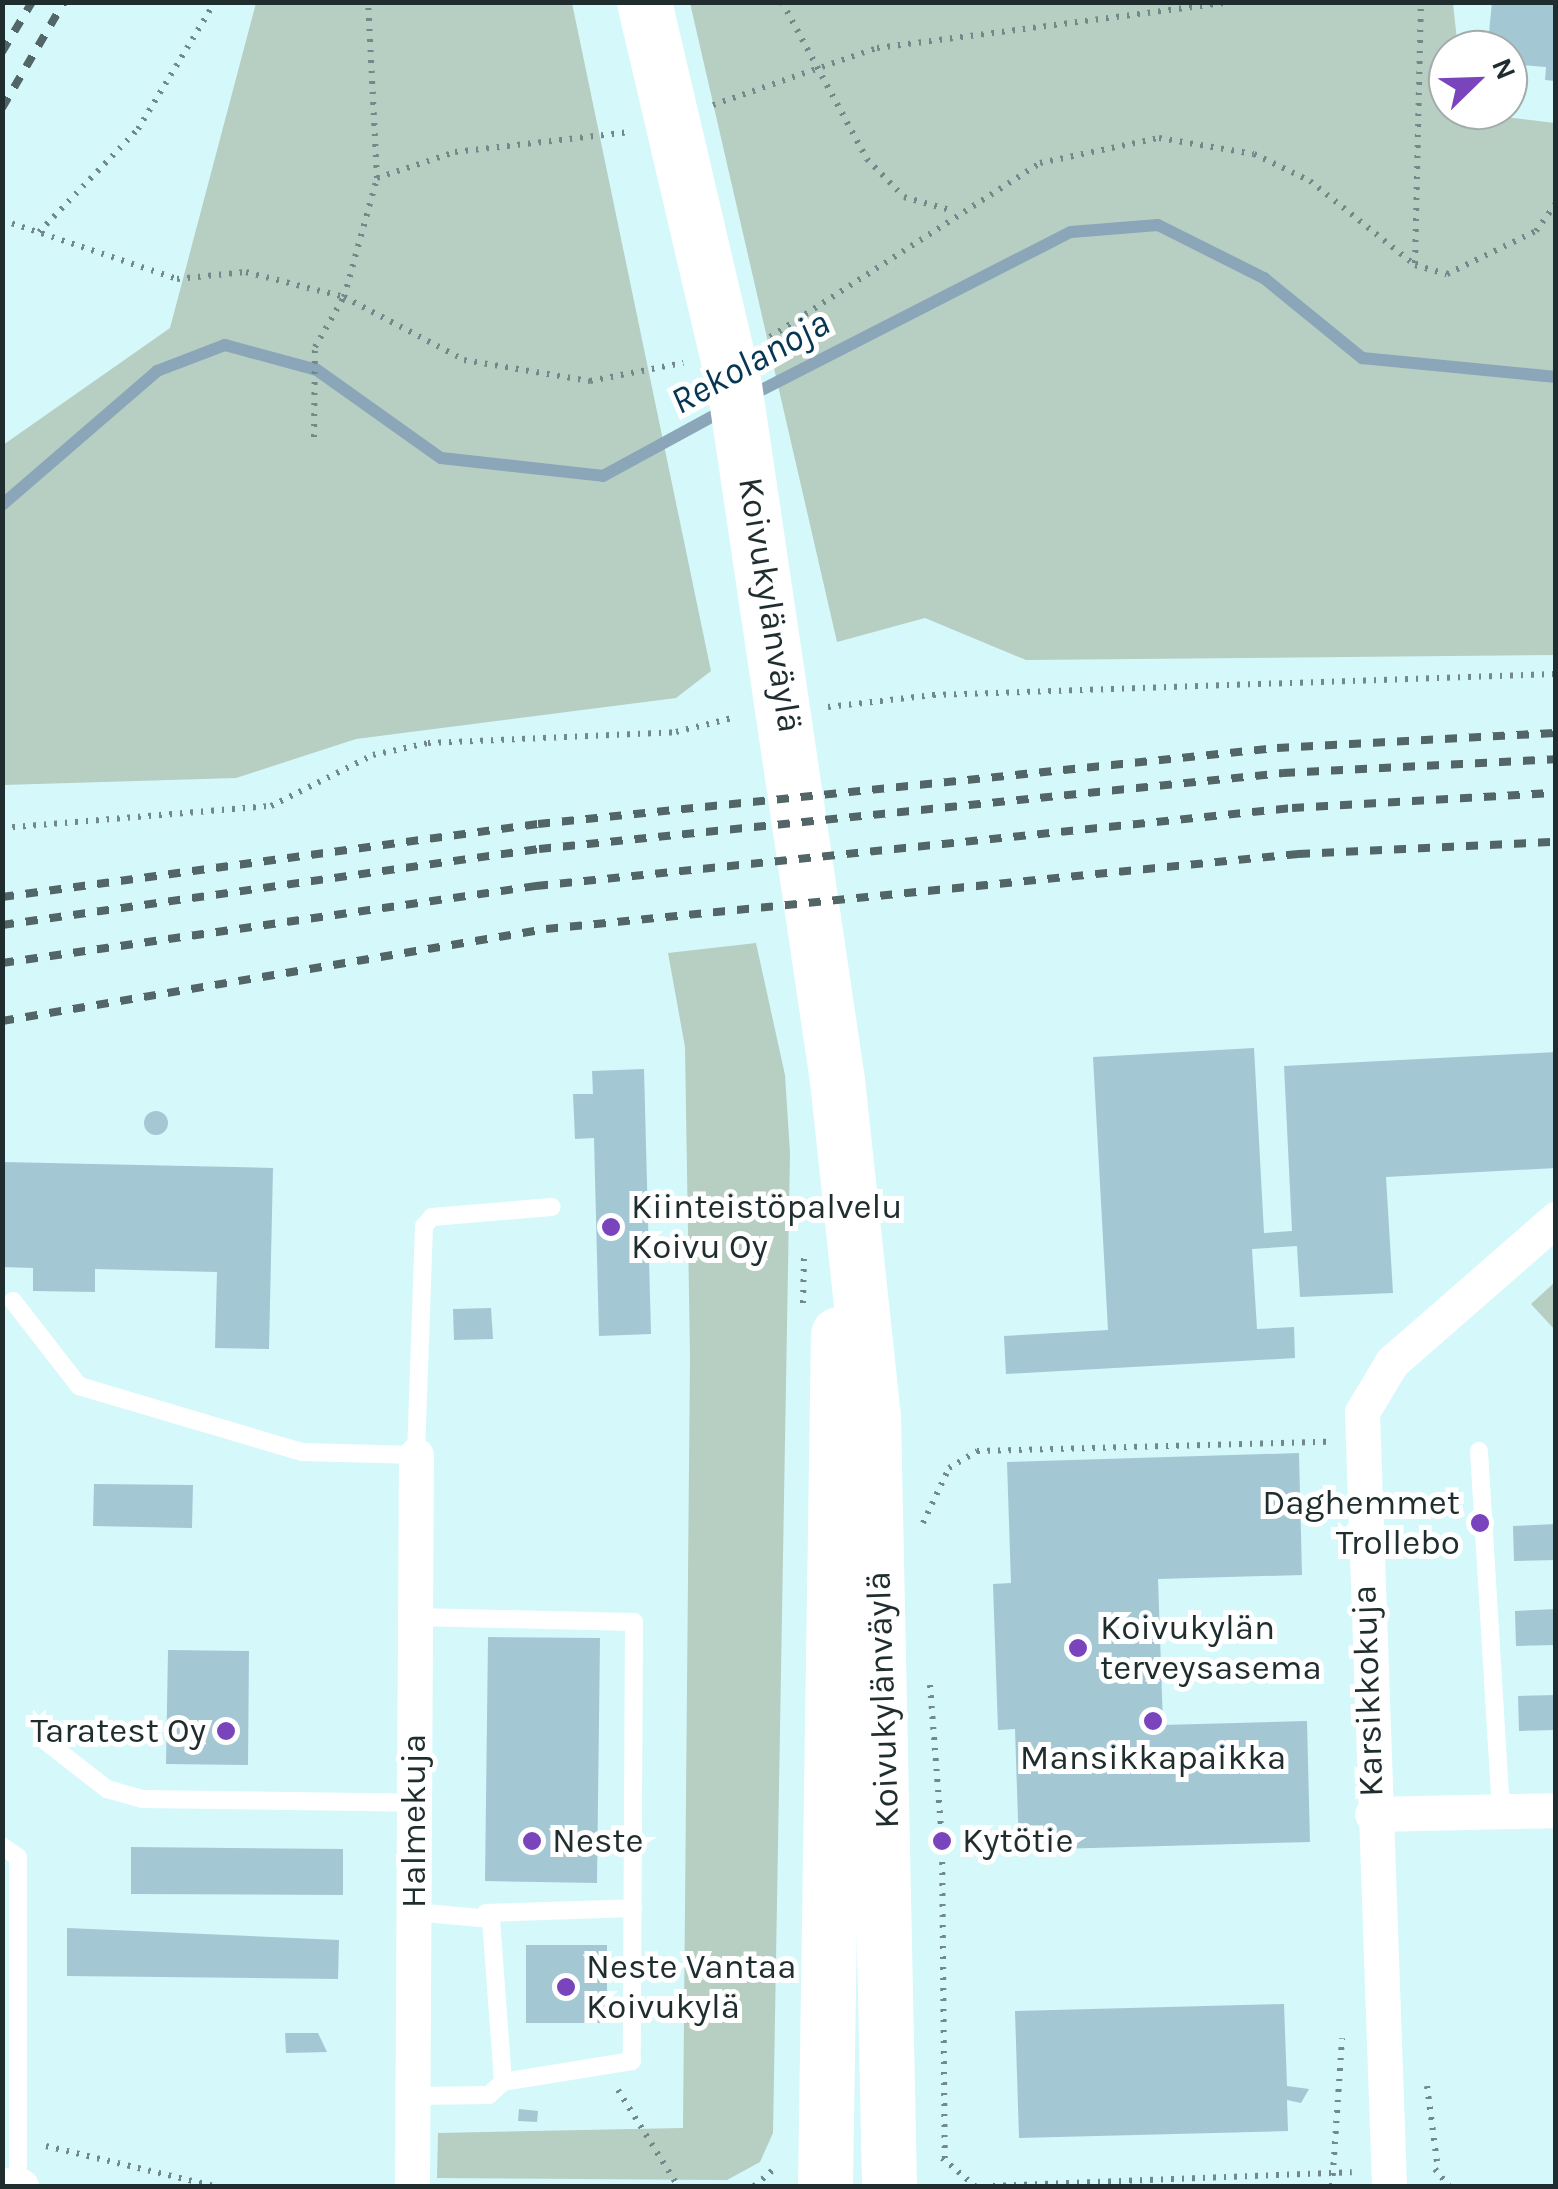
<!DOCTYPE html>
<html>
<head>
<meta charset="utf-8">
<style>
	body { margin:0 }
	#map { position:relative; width:1558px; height:2189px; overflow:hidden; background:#d5f8fb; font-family:Karla,sans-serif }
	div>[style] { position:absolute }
	.green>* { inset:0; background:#b7cec2 }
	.stream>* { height:12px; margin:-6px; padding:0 6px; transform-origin:6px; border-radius:6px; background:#8ba5b9 }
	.building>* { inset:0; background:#a4c7d4 }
	.round { border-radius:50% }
	.path>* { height:6px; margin-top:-3px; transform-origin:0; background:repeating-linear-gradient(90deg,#71898b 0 2.5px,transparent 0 10.5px) }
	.lane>* { height:18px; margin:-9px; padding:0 9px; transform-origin:9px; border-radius:9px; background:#fff }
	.street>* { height:35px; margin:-17.5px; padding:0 17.5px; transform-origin:17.5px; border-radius:17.5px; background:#fff }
	.primary>* { height:55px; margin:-27.5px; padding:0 27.5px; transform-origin:27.5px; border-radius:27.5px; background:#fff }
	.rail>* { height:8px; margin-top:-4px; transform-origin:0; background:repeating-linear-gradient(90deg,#526567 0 12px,transparent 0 24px) }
	.dots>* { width:28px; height:28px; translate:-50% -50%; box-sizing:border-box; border:5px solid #fff; border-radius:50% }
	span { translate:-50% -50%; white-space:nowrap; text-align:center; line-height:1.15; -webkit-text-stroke:10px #fff; paint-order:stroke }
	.street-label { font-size:35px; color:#1f2d2e }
	.poi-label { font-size:35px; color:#1f2d2e }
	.left { translate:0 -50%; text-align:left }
	.right { translate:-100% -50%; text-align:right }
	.water-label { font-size:38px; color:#053754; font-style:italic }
	.frame { position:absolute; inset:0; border:5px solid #1f2d2e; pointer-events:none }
	.north { position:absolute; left:1428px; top:30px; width:100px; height:100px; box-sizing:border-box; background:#fff; border:2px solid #a5abab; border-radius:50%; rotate:67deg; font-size:28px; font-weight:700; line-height:40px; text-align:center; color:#1f2d2e }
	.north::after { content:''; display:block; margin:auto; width:35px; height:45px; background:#7a45bc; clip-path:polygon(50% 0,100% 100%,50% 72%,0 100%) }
</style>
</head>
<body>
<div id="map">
	<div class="green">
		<i style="clip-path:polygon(256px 3px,572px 3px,711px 671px,676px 698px,356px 739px,236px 778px,3px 785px,3px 445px,170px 328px)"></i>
		<i style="clip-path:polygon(690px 3px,1453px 3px,1458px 50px,1448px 50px,1448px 110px,1555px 123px,1555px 655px,1026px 660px,925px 618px,837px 642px)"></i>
		<i style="clip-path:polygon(756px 943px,785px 1075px,790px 1153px,773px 2133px,760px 2162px,727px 2180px,437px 2178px,438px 2133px,683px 2128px,690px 1356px,685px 1047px,668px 953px)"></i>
		<i style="clip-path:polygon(1555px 1282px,1555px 1330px,1531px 1304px)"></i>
	</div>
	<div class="stream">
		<i style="left:750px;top:396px;width:360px;rotate:-27.1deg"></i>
		<i style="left:1071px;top:232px;width:87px;rotate:-4.6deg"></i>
		<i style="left:1158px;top:225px;width:119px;rotate:26.6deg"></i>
		<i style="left:1264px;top:278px;width:127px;rotate:39.2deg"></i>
		<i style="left:1362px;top:358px;width:195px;rotate:5.6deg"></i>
		<i style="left:2px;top:505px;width:205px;rotate:-40.8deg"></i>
		<i style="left:157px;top:371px;width:73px;rotate:-20.9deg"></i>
		<i style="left:225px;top:345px;width:95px;rotate:15.2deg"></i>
		<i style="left:317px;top:370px;width:152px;rotate:35.4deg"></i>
		<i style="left:441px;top:458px;width:163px;rotate:6.3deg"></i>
		<i style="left:603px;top:476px;width:138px;rotate:-28.6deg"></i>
	</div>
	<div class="building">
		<i style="clip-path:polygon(1492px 2px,1556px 2px,1556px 81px,1545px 80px,1546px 67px,1508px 64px,1508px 50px,1488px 43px)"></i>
		<i style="clip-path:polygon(1254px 1048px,1264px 1233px,1292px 1231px,1284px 1066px,1556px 1052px,1556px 1168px,1386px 1177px,1393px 1293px,1300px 1297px,1297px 1246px,1252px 1249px,1257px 1329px,1294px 1327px,1295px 1358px,1006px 1374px,1004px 1336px,1108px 1330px,1093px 1057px)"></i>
		<i style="clip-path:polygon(644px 1069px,651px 1334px,599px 1336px,594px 1138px,575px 1139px,573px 1094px,593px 1094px,592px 1071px)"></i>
		<i class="round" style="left:144px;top:1111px;width:24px;height:24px"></i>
		<i style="clip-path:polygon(2px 1162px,273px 1168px,269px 1349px,215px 1348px,217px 1272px,95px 1269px,95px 1292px,33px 1291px,33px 1268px,2px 1267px)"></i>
		<i style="clip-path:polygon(491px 1308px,493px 1339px,454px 1340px,453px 1309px)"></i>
		<i style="clip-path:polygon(1299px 1453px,1302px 1575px,1158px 1579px,1163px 1725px,1307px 1721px,1310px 1842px,1019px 1850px,1015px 1729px,998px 1730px,993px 1584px,1011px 1583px,1007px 1462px)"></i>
		<i style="clip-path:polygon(94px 1484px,193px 1485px,192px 1528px,93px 1526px)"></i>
		<i style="clip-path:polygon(1556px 1524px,1556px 1560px,1514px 1561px,1513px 1526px)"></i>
		<i style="clip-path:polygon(1556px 1609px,1556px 1645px,1516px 1646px,1515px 1611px)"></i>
		<i style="clip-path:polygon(488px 1637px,600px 1638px,597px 1883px,485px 1881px)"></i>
		<i style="clip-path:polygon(168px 1650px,249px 1651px,248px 1765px,166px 1764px)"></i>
		<i style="clip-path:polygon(1556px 1695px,1556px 1730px,1519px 1731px,1518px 1696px)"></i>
		<i style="clip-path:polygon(131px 1847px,343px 1849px,343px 1895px,131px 1894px)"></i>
		<i style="clip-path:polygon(67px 1928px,339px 1940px,338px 1979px,67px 1976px)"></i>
		<i style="clip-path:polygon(526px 1945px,607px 1945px,607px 2023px,526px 2023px)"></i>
		<i style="clip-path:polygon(1284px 2004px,1287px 2086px,1309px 2089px,1301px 2103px,1287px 2100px,1288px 2131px,1019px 2138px,1015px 2011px)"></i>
		<i style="clip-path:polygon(285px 2033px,318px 2033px,327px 2052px,286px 2053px)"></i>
		<i style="clip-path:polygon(519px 2109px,538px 2111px,537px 2122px,518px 2121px)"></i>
	</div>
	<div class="path">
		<i style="left:782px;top:2px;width:179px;rotate:61.6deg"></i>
		<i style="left:867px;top:159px;width:53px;rotate:45.8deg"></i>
		<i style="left:904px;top:197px;width:51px;rotate:15.9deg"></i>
		<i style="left:713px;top:105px;width:174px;rotate:-19.2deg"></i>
		<i style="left:877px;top:48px;width:355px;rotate:-7.4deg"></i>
		<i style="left:377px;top:178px;width:82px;rotate:-18.4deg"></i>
		<i style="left:455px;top:152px;width:176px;rotate:-6.5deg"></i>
		<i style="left:2px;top:220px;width:185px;rotate:18.6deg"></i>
		<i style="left:177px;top:279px;width:69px;rotate:-5.8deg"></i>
		<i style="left:246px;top:272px;width:101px;rotate:14.3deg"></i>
		<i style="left:344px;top:297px;width:136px;rotate:27.7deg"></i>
		<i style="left:464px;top:360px;width:128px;rotate:9.5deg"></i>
		<i style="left:590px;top:381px;width:95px;rotate:-11deg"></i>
		<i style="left:39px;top:232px;width:143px;rotate:-46.1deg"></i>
		<i style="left:138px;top:129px;width:149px;rotate:-58.8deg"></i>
		<i style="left:1415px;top:263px;width:261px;rotate:-88.7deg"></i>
		<i style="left:770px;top:337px;width:321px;rotate:-32.8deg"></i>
		<i style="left:1040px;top:163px;width:122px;rotate:-11.9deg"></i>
		<i style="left:1159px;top:138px;width:96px;rotate:9.6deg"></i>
		<i style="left:1254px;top:154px;width:62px;rotate:25.7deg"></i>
		<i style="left:1310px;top:181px;width:134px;rotate:38.7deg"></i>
		<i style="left:1415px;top:265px;width:33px;rotate:16deg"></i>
		<i style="left:1447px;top:274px;width:99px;rotate:-25.8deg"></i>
		<i style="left:1536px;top:231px;width:34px;rotate:-54deg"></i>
		<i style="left:314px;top:437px;width:90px;rotate:-89.4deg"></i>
		<i style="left:315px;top:347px;width:58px;rotate:-59.9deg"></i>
		<i style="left:344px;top:297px;width:123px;rotate:-74.5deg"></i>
		<i style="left:377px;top:178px;width:176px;rotate:-92.9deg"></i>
		<i style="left:828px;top:707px;width:106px;rotate:-6.5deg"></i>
		<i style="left:933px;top:695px;width:623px;rotate:-1.93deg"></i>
		<i style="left:2px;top:828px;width:270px;rotate:-4.7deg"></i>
		<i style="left:271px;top:806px;width:114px;rotate:-26.6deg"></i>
		<i style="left:373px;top:755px;width:56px;rotate:-12.3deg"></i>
		<i style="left:428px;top:743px;width:248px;rotate:-2.5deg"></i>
		<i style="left:676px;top:732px;width:62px;rotate:-14deg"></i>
		<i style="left:803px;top:1303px;width:48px;rotate:-88.8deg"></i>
		<i style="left:923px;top:1523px;width:61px;rotate:-64.7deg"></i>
		<i style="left:949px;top:1468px;width:33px;rotate:-31deg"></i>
		<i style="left:977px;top:1451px;width:350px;rotate:-1.5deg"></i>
		<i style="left:930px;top:1685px;width:156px;rotate:85.6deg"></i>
		<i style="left:942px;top:1841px;width:317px;rotate:89.5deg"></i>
		<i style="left:1427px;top:2086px;width:84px;rotate:82.5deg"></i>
		<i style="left:618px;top:2090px;width:113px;rotate:58deg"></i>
		<i style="left:46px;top:2146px;width:173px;rotate:13.4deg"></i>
		<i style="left:942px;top:2158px;width:43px;rotate:40.3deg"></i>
		<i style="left:1435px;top:2169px;width:22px;rotate:51deg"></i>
		<i style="left:754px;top:2186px;width:31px;rotate:-40deg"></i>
		<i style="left:993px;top:2186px;width:359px;rotate:-2.2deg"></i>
		<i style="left:1332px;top:2186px;width:148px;rotate:-86.1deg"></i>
	</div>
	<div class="lane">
		<i style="left:13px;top:1301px;width:108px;rotate:52.2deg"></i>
		<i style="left:79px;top:1386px;width:233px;rotate:16.5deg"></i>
		<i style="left:302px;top:1452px;width:114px;rotate:1.5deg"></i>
		<i style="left:416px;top:1455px;width:229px;rotate:-88deg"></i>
		<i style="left:424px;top:1226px;width:12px;rotate:-48deg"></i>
		<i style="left:432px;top:1217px;width:120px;rotate:-4.8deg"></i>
		<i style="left:1479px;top:1451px;width:361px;rotate:86.5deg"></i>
		<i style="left:415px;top:1617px;width:219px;rotate:1.3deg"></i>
		<i style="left:634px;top:1622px;width:439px;rotate:90.3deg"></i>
		<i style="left:632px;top:2061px;width:131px;rotate:170.8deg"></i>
		<i style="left:44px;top:1740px;width:80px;rotate:37.9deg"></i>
		<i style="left:107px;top:1789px;width:37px;rotate:16deg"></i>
		<i style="left:143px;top:1799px;width:272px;rotate:0.8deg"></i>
		<i style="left:2px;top:1846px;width:19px;rotate:35deg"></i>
		<i style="left:18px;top:1857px;width:329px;rotate:90deg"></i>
		<i style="left:486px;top:1913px;width:147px;rotate:-1.9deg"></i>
		<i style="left:413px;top:2096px;width:76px;rotate:-0.8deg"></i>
		<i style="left:489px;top:2095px;width:19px;rotate:-43deg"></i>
		<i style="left:503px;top:2082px;width:163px;rotate:-94.2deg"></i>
		<i style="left:491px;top:1919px;width:77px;rotate:-174.8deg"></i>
	</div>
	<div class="street">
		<i style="left:1372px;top:1814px;width:184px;rotate:-1.2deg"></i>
		<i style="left:2px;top:2185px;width:19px;rotate:3deg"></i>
		<i style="left:412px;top:2186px;width:731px;rotate:-89.69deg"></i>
		<i style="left:1389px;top:2186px;width:774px;rotate:-92deg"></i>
		<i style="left:1362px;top:1412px;width:58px;rotate:-59deg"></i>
		<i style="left:1392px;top:1362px;width:218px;rotate:-41.1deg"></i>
	</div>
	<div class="primary">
		<i style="left:644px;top:2px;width:393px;rotate:76.8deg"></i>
		<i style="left:734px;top:385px;width:703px;rotate:81.57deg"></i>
		<i style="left:837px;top:1080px;width:337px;rotate:83.9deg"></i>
		<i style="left:873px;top:1415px;width:771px;rotate:88.81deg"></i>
		<i style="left:825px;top:2186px;width:852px;rotate:-89.13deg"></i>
	</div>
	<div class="rail">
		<i style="left:2px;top:52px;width:58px;rotate:-59deg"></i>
		<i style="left:2px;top:108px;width:123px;rotate:-59.7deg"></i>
		<i style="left:2px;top:897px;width:541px;rotate:-7.76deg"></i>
		<i style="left:538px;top:824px;width:743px;rotate:-5.87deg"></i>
		<i style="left:1277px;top:748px;width:279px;rotate:-3.1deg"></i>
		<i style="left:2px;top:925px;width:542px;rotate:-8.06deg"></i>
		<i style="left:539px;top:849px;width:748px;rotate:-5.83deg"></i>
		<i style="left:1283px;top:773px;width:273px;rotate:-2.9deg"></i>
		<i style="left:2px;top:963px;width:540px;rotate:-8.21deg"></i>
		<i style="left:536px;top:886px;width:760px;rotate:-5.89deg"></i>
		<i style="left:1292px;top:808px;width:264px;rotate:-3.3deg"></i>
		<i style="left:2px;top:1021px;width:552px;rotate:-9.6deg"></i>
		<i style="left:546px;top:929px;width:756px;rotate:-5.7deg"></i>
		<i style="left:1298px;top:854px;width:258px;rotate:-2.7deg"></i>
	</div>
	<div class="dots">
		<i style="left:611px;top:1227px;background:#7a45bc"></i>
		<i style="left:1480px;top:1523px;background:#7a45bc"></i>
		<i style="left:1078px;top:1648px;background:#7a45bc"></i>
		<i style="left:1153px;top:1721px;background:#7a45bc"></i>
		<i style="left:226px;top:1731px;background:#7a45bc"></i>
		<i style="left:532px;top:1841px;background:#7a45bc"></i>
		<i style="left:942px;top:1841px;background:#7a45bc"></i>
		<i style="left:566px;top:1987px;background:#7a45bc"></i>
	</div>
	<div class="street-label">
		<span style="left:770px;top:605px;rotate:81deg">Koivukylänväylä</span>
		<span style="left:1368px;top:1691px;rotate:-92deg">Karsikkokuja</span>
		<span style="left:883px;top:1700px;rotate:-92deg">Koivukylänväylä</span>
		<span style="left:414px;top:1821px;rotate:-90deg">Halmekuja</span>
	</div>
	<div class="poi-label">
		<span class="left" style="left:631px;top:1227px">Kiinteistöpalvelu<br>Koivu Oy</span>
		<span class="right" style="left:1460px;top:1523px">Daghemmet<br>Trollebo</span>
		<span class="left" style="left:1100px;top:1648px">Koivukylän<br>terveysasema</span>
		<span class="right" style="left:206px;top:1731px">Taratest Oy</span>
		<span style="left:1153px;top:1758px">Mansikkapaikka</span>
		<span class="left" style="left:552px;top:1841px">Neste</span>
		<span class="left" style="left:962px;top:1841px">Kytötie</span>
		<span class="left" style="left:586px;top:1987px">Neste Vantaa<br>Koivukylä</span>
	</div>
	<div class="water-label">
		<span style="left:750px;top:362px;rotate:-29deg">Rekolanoja</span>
	</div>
	<div class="frame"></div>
	<div class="north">N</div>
</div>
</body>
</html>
